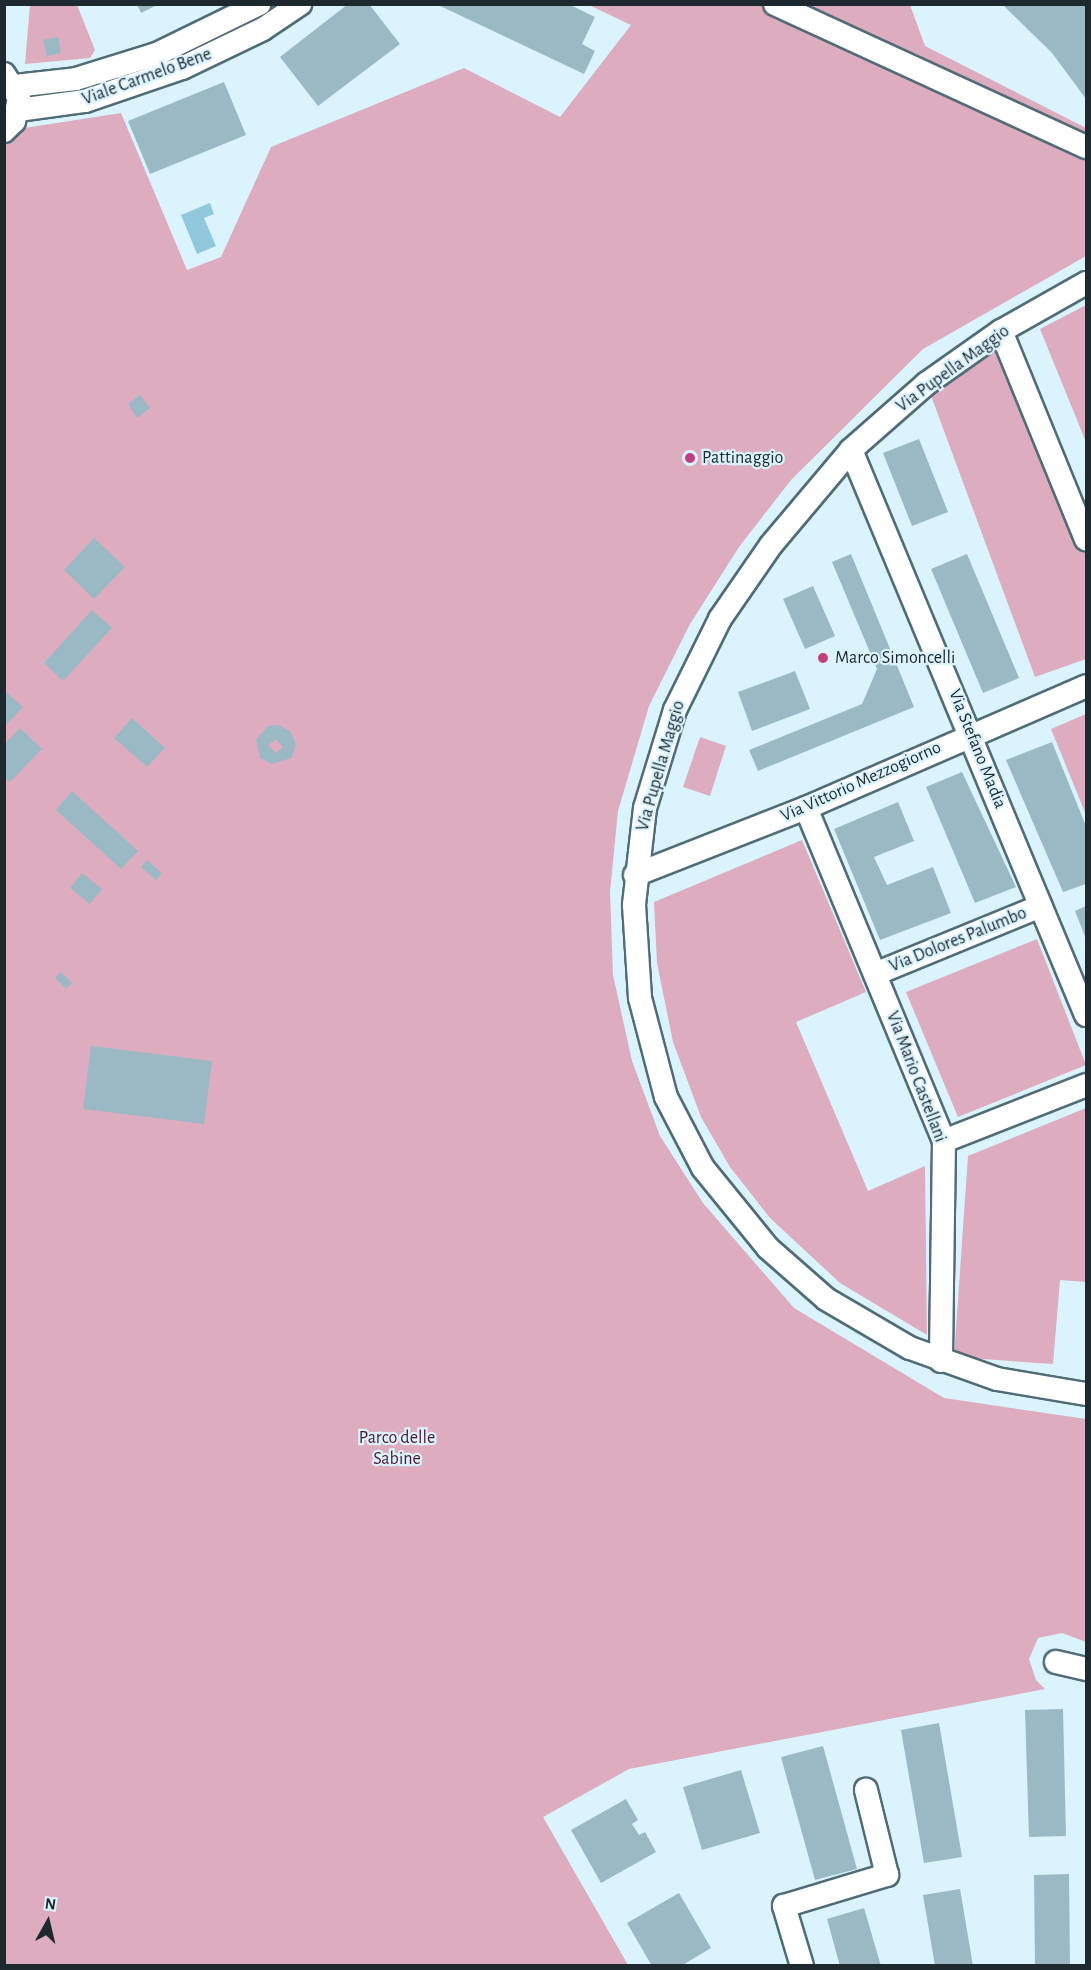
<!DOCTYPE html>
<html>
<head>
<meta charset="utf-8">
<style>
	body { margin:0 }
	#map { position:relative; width:1091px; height:1970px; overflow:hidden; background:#daf3fd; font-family:"Alegreya Sans",sans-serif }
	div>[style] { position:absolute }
	.green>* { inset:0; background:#ddacbe }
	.water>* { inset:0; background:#91c8dd }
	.building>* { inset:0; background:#9bb9c5 }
	.roads { filter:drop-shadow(2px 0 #506c77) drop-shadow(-2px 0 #506c77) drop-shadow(0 2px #506c77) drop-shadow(0 -2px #506c77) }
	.minor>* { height:22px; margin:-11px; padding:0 11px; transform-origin:11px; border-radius:11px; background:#fff }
	.dots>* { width:16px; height:16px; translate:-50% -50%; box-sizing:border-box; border:3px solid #daf3fd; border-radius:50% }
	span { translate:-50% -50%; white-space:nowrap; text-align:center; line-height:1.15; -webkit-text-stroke:4.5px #daf3fd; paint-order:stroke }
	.street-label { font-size:18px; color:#1d292e }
	.poi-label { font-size:18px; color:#1d292e }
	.left { translate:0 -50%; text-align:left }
	.park-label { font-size:18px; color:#501532 }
	.frame { position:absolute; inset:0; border:6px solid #1d292e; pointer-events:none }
	.north { position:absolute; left:18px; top:1892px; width:60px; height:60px; -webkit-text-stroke:4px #daf3fd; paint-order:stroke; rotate:8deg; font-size:16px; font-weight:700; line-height:24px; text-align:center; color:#1d292e }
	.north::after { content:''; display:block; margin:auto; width:21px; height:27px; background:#1d292e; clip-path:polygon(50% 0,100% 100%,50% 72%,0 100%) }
</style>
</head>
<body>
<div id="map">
	<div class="green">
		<i style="clip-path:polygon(30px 5px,77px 5px,95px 50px,90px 58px,25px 64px)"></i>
		<i style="clip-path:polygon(589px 5px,910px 5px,925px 46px,1086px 128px,1086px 256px,923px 349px,791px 480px,739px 547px,690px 624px,649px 706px,618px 811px,610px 892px,613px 975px,632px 1061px,660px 1136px,703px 1203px,794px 1308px,944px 1398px,1086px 1419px,1086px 1642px,1062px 1633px,1038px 1638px,1029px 1659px,1036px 1680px,1045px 1689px,629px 1769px,543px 1817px,628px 1965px,5px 1966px,5px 131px,121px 113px,187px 270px,221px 257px,271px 147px,464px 68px,560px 117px,631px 25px)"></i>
		<i style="clip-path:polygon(1086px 305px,1086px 442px,1040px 329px)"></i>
		<i style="clip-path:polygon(994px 348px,1007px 359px,1086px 555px,1086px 659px,1035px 677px,930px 393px)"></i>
		<i style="clip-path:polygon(1086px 714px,1086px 815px,1051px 729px)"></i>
		<i style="clip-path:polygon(700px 737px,726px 746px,710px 796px,683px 787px)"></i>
		<i style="clip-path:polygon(802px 840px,866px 992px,796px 1022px,868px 1191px,925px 1166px,927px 1335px,840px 1283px,770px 1218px,730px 1167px,701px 1117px,673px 1042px,657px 963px,654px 902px)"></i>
		<i style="clip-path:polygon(1037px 939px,1086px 1065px,958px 1117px,906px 992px)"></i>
		<i style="clip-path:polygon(1086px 1108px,1086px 1282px,1060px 1280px,1053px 1364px,954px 1357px,968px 1156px)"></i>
	</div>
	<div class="water">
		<i style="clip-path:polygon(210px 203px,214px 214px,204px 218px,216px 246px,197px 254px,181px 215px)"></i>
	</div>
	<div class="building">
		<i style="clip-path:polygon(137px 4px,159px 4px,141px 13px)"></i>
		<i style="clip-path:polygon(348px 4px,369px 4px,400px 44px,318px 106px,280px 57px)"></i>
		<i style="clip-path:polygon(436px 4px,568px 4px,595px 17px,582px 44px,595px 51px,584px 74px)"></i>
		<i style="clip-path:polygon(1002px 4px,1085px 4px,1086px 99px,1052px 53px)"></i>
		<i style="clip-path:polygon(58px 37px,61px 53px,47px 56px,43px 40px)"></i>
		<i style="clip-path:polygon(224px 82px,246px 135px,150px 174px,128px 121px)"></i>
		<i style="clip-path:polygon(140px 395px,150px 408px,137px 418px,128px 404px)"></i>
		<i style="clip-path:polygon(919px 439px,948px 512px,912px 526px,883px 453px)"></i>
		<i style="clip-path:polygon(94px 538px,125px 567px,94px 599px,64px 570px)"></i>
		<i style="clip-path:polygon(851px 554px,914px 707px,758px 771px,749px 750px,862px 704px,877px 669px,832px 562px)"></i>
		<i style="clip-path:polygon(967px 554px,1019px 678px,983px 693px,931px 569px)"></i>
		<i style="clip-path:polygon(813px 586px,835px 636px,805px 649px,783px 599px)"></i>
		<i style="clip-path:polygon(92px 610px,112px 628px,63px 681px,44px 663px)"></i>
		<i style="clip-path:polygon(795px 671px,810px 709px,752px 731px,738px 692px)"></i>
		<i style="clip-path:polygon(6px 692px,23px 707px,4px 727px,4px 694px)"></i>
		<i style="clip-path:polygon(132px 718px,165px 748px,147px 767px,114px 738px)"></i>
		<i style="clip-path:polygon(evenodd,279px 725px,291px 732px,296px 745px,291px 758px,272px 764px,260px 758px,256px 740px,268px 726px,279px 725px,276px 739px,283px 747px,276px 753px,268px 745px,276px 739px)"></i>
		<i style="clip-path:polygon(20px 728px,42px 749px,10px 782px,4px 777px,4px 745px)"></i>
		<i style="clip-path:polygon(1052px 742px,1086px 826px,1086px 884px,1063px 892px,1006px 760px)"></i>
		<i style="clip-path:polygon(962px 772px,1016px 887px,975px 903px,926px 787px)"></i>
		<i style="clip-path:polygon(72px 791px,138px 851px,121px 869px,56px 810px)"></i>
		<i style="clip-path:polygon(898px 802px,914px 841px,874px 857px,887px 885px,933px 867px,951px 913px,880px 940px,834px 829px)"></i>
		<i style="clip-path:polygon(147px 860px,162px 873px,156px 880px,141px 867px)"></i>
		<i style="clip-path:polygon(82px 873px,102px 889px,90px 904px,70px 888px)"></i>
		<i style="clip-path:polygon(1086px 906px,1086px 939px,1075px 911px)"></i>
		<i style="clip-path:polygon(61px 972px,72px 983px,66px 989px,55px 978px)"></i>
		<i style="clip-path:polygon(91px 1046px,212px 1061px,204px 1124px,83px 1109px)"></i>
		<i style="clip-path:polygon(1063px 1709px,1066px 1836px,1029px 1837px,1025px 1710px)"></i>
		<i style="clip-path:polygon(939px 1723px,962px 1857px,924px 1863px,901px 1730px)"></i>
		<i style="clip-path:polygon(823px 1746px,857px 1869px,815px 1880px,781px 1757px)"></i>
		<i style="clip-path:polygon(741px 1770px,760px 1833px,702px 1850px,683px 1787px)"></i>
		<i style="clip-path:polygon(626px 1799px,638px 1820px,632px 1824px,639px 1835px,645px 1832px,656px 1852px,601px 1883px,571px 1830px)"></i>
		<i style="clip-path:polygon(1069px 1874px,1070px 1966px,1035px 1966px,1034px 1875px)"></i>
		<i style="clip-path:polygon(960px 1889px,973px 1966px,935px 1966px,923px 1895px)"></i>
		<i style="clip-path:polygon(679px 1893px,711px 1948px,681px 1966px,652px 1966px,627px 1923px)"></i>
		<i style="clip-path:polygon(864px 1908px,881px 1966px,840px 1966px,827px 1919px)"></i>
	</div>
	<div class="roads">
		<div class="minor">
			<i style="left:775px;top:4px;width:342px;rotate:24.7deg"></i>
			<i style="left:4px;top:74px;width:28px;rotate:58deg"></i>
			<i style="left:19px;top:98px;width:24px;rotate:102deg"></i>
			<i style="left:14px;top:121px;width:14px;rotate:135deg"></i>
			<i style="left:15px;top:86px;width:61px;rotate:-6.5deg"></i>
			<i style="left:76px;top:79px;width:85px;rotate:-17.2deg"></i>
			<i style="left:157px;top:54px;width:114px;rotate:-26.1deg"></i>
			<i style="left:18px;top:110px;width:68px;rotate:-7.7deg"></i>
			<i style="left:85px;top:101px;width:102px;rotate:-18.8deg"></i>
			<i style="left:182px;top:68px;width:90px;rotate:-25.7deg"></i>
			<i style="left:263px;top:29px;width:45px;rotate:-34deg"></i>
			<i style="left:1086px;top:283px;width:98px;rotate:150.5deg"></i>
			<i style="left:1001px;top:331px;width:92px;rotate:144.8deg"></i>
			<i style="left:926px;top:384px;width:100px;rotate:138.7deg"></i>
			<i style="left:851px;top:450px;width:124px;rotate:130.1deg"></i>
			<i style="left:771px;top:545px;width:90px;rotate:124.6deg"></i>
			<i style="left:720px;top:619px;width:102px;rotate:116.3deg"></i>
			<i style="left:675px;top:710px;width:102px;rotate:107deg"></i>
			<i style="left:645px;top:808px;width:98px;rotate:96.5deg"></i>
			<i style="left:634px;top:905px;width:93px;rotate:86.3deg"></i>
			<i style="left:640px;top:998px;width:102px;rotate:75.3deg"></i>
			<i style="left:666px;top:1097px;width:80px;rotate:62.5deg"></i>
			<i style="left:703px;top:1168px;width:103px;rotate:50.9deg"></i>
			<i style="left:768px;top:1248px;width:77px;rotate:41.3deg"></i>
			<i style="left:826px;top:1299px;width:97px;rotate:30.3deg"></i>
			<i style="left:910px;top:1348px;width:92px;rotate:19.6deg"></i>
			<i style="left:997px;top:1379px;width:90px;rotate:9.6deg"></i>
			<i style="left:1001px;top:331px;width:225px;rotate:67.8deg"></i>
			<i style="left:851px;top:450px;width:612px;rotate:67.42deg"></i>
			<i style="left:806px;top:808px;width:360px;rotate:67.5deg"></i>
			<i style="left:944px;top:1141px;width:220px;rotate:90.8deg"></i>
			<i style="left:635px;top:875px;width:184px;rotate:-21.4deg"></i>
			<i style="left:806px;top:808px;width:305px;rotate:-23.5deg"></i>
			<i style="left:875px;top:974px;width:179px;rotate:-22.3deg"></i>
			<i style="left:944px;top:1141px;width:153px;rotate:-21.5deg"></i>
			<i style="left:1056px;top:1662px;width:31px;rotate:13deg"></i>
			<i style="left:802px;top:1966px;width:63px;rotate:-106.7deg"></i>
			<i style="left:784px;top:1906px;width:108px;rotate:-16.8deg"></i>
			<i style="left:887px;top:1875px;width:88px;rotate:-103.9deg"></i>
		</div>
	</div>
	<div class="dots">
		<i style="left:690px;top:458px;background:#c43e7f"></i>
		<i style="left:823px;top:658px;background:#c43e7f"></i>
	</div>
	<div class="street-label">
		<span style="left:147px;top:77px;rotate:-20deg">Viale Carmelo Bene</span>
		<span style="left:953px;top:369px;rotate:-36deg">Via Pupella Maggio</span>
		<span style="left:977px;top:749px;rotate:68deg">Via Stefano Madia</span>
		<span style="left:661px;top:766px;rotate:-74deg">Via Pupella Maggio</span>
		<span style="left:861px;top:782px;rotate:-24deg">Via Vittorio Mezzogiorno</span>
		<span style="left:958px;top:940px;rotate:-22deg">Via Dolores Palumbo</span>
		<span style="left:916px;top:1077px;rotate:69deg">Via Mario Castellani</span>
	</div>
	<div class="poi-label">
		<span class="left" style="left:702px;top:458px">Pattinaggio</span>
		<span class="left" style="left:835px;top:658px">Marco Simoncelli</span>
	</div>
	<div class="park-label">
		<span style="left:397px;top:1449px">Parco delle<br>Sabine</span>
	</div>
	<div class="frame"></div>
	<div class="north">N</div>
</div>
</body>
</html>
